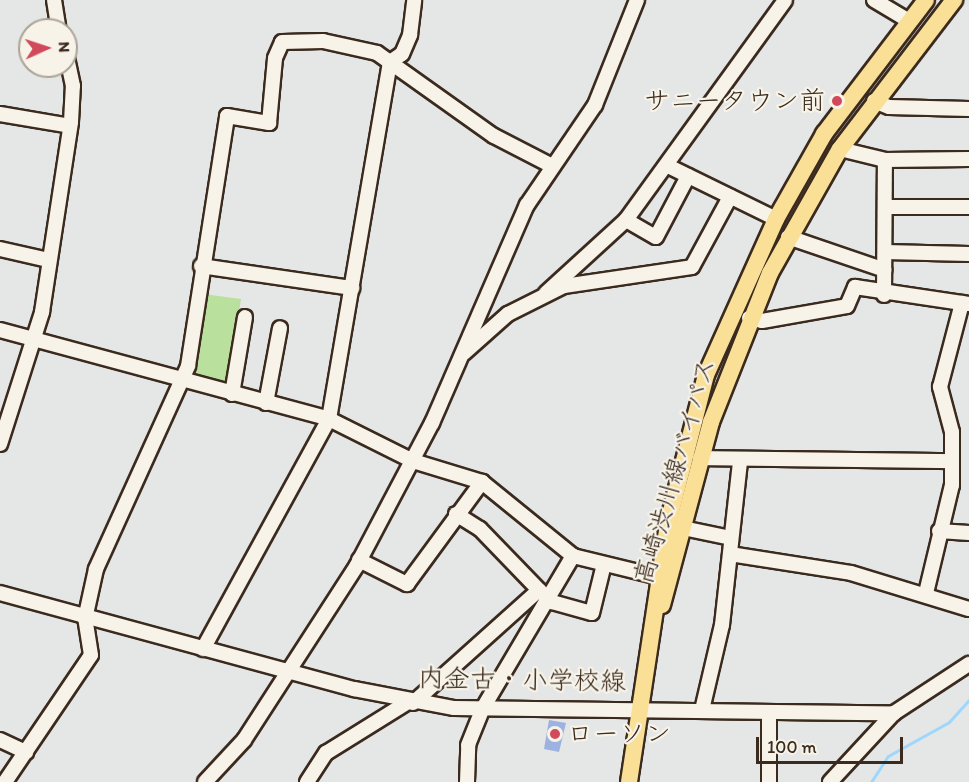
<!DOCTYPE html>
<html>
<head>
<meta charset="utf-8">
<style>
	body { margin:0 }
	#map { position:relative; width:969px; height:782px; overflow:hidden; background:#e5e6e6; font-family:Itim,"Klee One",sans-serif }
	div>[style] { position:absolute }
	.green>* { inset:0; background:#b9e09c }
	.stream>* { height:3px; margin:-1.5px; padding:0 1.5px; transform-origin:1.5px; border-radius:1.5px; background:#9ed7fe }
	.building>* { inset:0; background:#9db2e0 }
	.roads { filter:drop-shadow(2px 0 #3b2a1e) drop-shadow(-2px 0 #3b2a1e) drop-shadow(0 2px #3b2a1e) drop-shadow(0 -2px #3b2a1e) }
	.minor>* { height:14px; margin:-7px; padding:0 7px; transform-origin:7px; border-radius:7px; background:#f7f3e8 }
	.major>* { height:16px; margin:-8px; padding:0 8px; transform-origin:8px; border-radius:8px; background:#fadf96 }
	.dots>* { width:16px; height:16px; translate:-50% -50%; box-sizing:border-box; border:3px solid #f7f3e8; border-radius:50% }
	span { translate:-50% -50%; white-space:nowrap; text-align:center; line-height:1.15; -webkit-text-stroke:4.5px #f7f3e8; paint-order:stroke }
	.poi-label { font-size:26px; color:#3b2a1e }
	.right { translate:-100% -50%; text-align:right }
	.left { translate:0 -50%; text-align:left }
	.street-label { font-size:26px; color:#3b2a1e }
	.north { position:absolute; left:18px; top:18px; width:60px; height:60px; box-sizing:border-box; background:#f7f3e8; border:2px solid #aca397; border-radius:50%; rotate:87deg; font-size:16px; font-weight:700; line-height:24px; text-align:center; color:#3b2a1e }
	.north::after { content:''; display:block; margin:auto; width:21px; height:27px; background:#d1495b; clip-path:polygon(50% 0,100% 100%,50% 72%,0 100%) }
	.scale { position:absolute; left:756px; top:737px; width:147px; height:27px; box-sizing:border-box; border:3px solid #3b2a1e; border-top:0; padding-left:8px; font-size:18px; line-height:21px; white-space:nowrap; color:#3b2a1e; -webkit-text-stroke:4px #f7f3e8; paint-order:stroke }
</style>
</head>
<body>
<div id="map">
	<div class="green">
		<i style="clip-path:polygon(203px 294px,241px 299px,227px 389px,190px 377px)"></i>
	</div>
	<div class="stream">
		<i style="left:871px;top:782px;width:31px;rotate:-57deg"></i>
		<i style="left:888px;top:756px;width:70px;rotate:-29.1deg"></i>
		<i style="left:949px;top:722px;width:30px;rotate:-48deg"></i>
	</div>
	<div class="building">
		<i style="clip-path:polygon(549px 720px,566px 723px,559px 752px,544px 749px)"></i>
	</div>
	<div class="roads">
		<div class="minor">
			<i style="left:54px;top:0;width:30px;rotate:81deg"></i>
			<i style="left:874px;top:0;width:41px;rotate:31deg"></i>
			<i style="left:874px;top:101px;width:16px;rotate:22deg"></i>
			<i style="left:889px;top:107px;width:80px;rotate:1.4deg"></i>
			<i style="left:0;top:114px;width:71px;rotate:9.7deg"></i>
			<i style="left:840px;top:149px;width:46px;rotate:13.7deg"></i>
			<i style="left:885px;top:160px;width:84px;rotate:-0.7deg"></i>
			<i style="left:668px;top:166px;width:120px;rotate:26.1deg"></i>
			<i style="left:885px;top:207px;width:84px"></i>
			<i style="left:626px;top:220px;width:34px;rotate:30deg"></i>
			<i style="left:656px;top:237px;width:69px;rotate:-62.3deg"></i>
			<i style="left:788px;top:237px;width:102px;rotate:18.8deg"></i>
			<i style="left:0;top:249px;width:49px;rotate:12.9deg"></i>
			<i style="left:885px;top:252px;width:84px;rotate:1.4deg"></i>
			<i style="left:201px;top:266px;width:153px;rotate:8.3deg"></i>
			<i style="left:546px;top:293px;width:108px;rotate:-42.4deg"></i>
			<i style="left:626px;top:220px;width:271px;rotate:-54.1deg"></i>
			<i style="left:884px;top:295px;width:135px;rotate:-89.6deg"></i>
			<i style="left:749px;top:318px;width:13px;rotate:13deg"></i>
			<i style="left:762px;top:321px;width:86px;rotate:-10deg"></i>
			<i style="left:847px;top:306px;width:21px;rotate:-67deg"></i>
			<i style="left:855px;top:287px;width:115px;rotate:8.5deg"></i>
			<i style="left:0;top:330px;width:341px;rotate:15.1deg"></i>
			<i style="left:329px;top:419px;width:94px;rotate:26.6deg"></i>
			<i style="left:413px;top:461px;width:72px;rotate:16.9deg"></i>
			<i style="left:482px;top:482px;width:117px;rotate:39.1deg"></i>
			<i style="left:573px;top:556px;width:89px;rotate:13.7deg"></i>
			<i style="left:464px;top:353px;width:59px;rotate:-41.6deg"></i>
			<i style="left:508px;top:314px;width:63px;rotate:-26.6deg"></i>
			<i style="left:564px;top:286px;width:129px;rotate:-8.4deg"></i>
			<i style="left:692px;top:267px;width:80px;rotate:-61.5deg"></i>
			<i style="left:232px;top:394px;width:78px;rotate:-80.4deg"></i>
			<i style="left:266px;top:403px;width:76px;rotate:-79.4deg"></i>
			<i style="left:0;top:444px;width:139px;rotate:-72.3deg"></i>
			<i style="left:42px;top:312px;width:192px;rotate:-81.3deg"></i>
			<i style="left:71px;top:122px;width:36px;rotate:-87deg"></i>
			<i style="left:73px;top:86px;width:33px;rotate:-102deg"></i>
			<i style="left:700px;top:458px;width:252px;rotate:0.7deg"></i>
			<i style="left:456px;top:514px;width:28px;rotate:32deg"></i>
			<i style="left:480px;top:529px;width:85px;rotate:46deg"></i>
			<i style="left:683px;top:528px;width:49px;rotate:11.8deg"></i>
			<i style="left:939px;top:531px;width:30px;rotate:4deg"></i>
			<i style="left:730px;top:554px;width:122px;rotate:8.9deg"></i>
			<i style="left:851px;top:573px;width:123px;rotate:17deg"></i>
			<i style="left:359px;top:560px;width:54px;rotate:26.6deg"></i>
			<i style="left:407px;top:584px;width:127px;rotate:-53.7deg"></i>
			<i style="left:0;top:593px;width:367px;rotate:15.2deg"></i>
			<i style="left:354px;top:689px;width:102px;rotate:10.8deg"></i>
			<i style="left:454px;top:708px;width:440px;rotate:0.7deg"></i>
			<i style="left:894px;top:713px;width:90px;rotate:-33.2deg"></i>
			<i style="left:926px;top:593px;width:111px;rotate:-76.5deg"></i>
			<i style="left:952px;top:485px;width:53px;rotate:-90deg"></i>
			<i style="left:952px;top:432px;width:47px;rotate:-104.9deg"></i>
			<i style="left:940px;top:387px;width:87px;rotate:-75.3deg"></i>
			<i style="left:203px;top:649px;width:262px;rotate:-61.3deg"></i>
			<i style="left:329px;top:419px;width:362px;rotate:-80.3deg"></i>
			<i style="left:390px;top:62px;width:14px;rotate:-34deg"></i>
			<i style="left:402px;top:54px;width:21px;rotate:-67deg"></i>
			<i style="left:410px;top:35px;width:35px;rotate:-83deg"></i>
			<i style="left:413px;top:703px;width:169px;rotate:-41.9deg"></i>
			<i style="left:539px;top:590px;width:18px;rotate:43deg"></i>
			<i style="left:552px;top:602px;width:41px;rotate:15.4deg"></i>
			<i style="left:592px;top:613px;width:50px;rotate:-76.2deg"></i>
			<i style="left:702px;top:710px;width:87px;rotate:-76.8deg"></i>
			<i style="left:722px;top:625px;width:165px;rotate:-83.7deg"></i>
			<i style="left:0;top:740px;width:29px;rotate:25deg"></i>
			<i style="left:5px;top:782px;width:153px;rotate:-55.9deg"></i>
			<i style="left:91px;top:655px;width:36px;rotate:-99deg"></i>
			<i style="left:85px;top:619px;width:51px;rotate:-77.6deg"></i>
			<i style="left:96px;top:569px;width:223px;rotate:-65.6deg"></i>
			<i style="left:188px;top:366px;width:253px;rotate:-81.1deg"></i>
			<i style="left:227px;top:116px;width:43px;rotate:9.5deg"></i>
			<i style="left:269px;top:123px;width:65px;rotate:-84.7deg"></i>
			<i style="left:275px;top:58px;width:17px;rotate:-66deg"></i>
			<i style="left:282px;top:42px;width:41px;rotate:-1.4deg"></i>
			<i style="left:323px;top:41px;width:55px;rotate:12.5deg"></i>
			<i style="left:377px;top:53px;width:143px;rotate:35.4deg"></i>
			<i style="left:494px;top:136px;width:65px;rotate:27.3deg"></i>
			<i style="left:205px;top:782px;width:57px;rotate:-47.1deg"></i>
			<i style="left:244px;top:740px;width:208px;rotate:-57.1deg"></i>
			<i style="left:357px;top:565px;width:161px;rotate:-62.2deg"></i>
			<i style="left:432px;top:423px;width:238px;rotate:-66.5deg"></i>
			<i style="left:527px;top:205px;width:121px;rotate:-55.8deg"></i>
			<i style="left:595px;top:105px;width:113px;rotate:-68.2deg"></i>
			<i style="left:307px;top:782px;width:35px;rotate:-57deg"></i>
			<i style="left:326px;top:753px;width:97px;rotate:-31.9deg"></i>
			<i style="left:467px;top:782px;width:37px;rotate:-88deg"></i>
			<i style="left:468px;top:745px;width:40px;rotate:-68deg"></i>
			<i style="left:483px;top:708px;width:177px;rotate:-59.4deg"></i>
			<i style="left:769px;top:782px;width:70px;rotate:-90deg"></i>
			<i style="left:830px;top:782px;width:94px;rotate:-47.2deg"></i>
		</div>
		<div class="major">
			<i style="left:662px;top:605px;width:189px;rotate:-75deg"></i>
			<i style="left:711px;top:422px;width:160px;rotate:-68.4deg"></i>
			<i style="left:770px;top:273px;width:142px;rotate:-60.6deg"></i>
			<i style="left:840px;top:149px;width:188px;rotate:-52.6deg"></i>
			<i style="left:629px;top:782px;width:262px;rotate:-81.4deg"></i>
			<i style="left:668px;top:523px;width:153px;rotate:-75.6deg"></i>
			<i style="left:706px;top:375px;width:171px;rotate:-65.8deg"></i>
			<i style="left:776px;top:219px;width:98px;rotate:-60.5deg"></i>
			<i style="left:824px;top:134px;width:168px;rotate:-52.7deg"></i>
		</div>
	</div>
	<div class="dots">
		<i style="left:837px;top:101px;background:#d1495b"></i>
		<i style="left:555px;top:734px;background:#d1495b"></i>
	</div>
	<div class="poi-label">
		<span class="right" style="left:825px;top:101px">サニータウン前</span>
		<span class="left" style="left:567px;top:734px">ローソン</span>
	</div>
	<div class="street-label">
		<span style="left:675px;top:471px;rotate:-74deg">高崎渋川線バイパス</span>
		<span style="left:522px;top:680px;rotate:1deg">内金古・小学校線</span>
	</div>
	<div class="north">N</div>
	<div class="scale">100 m</div>
</div>
</body>
</html>
